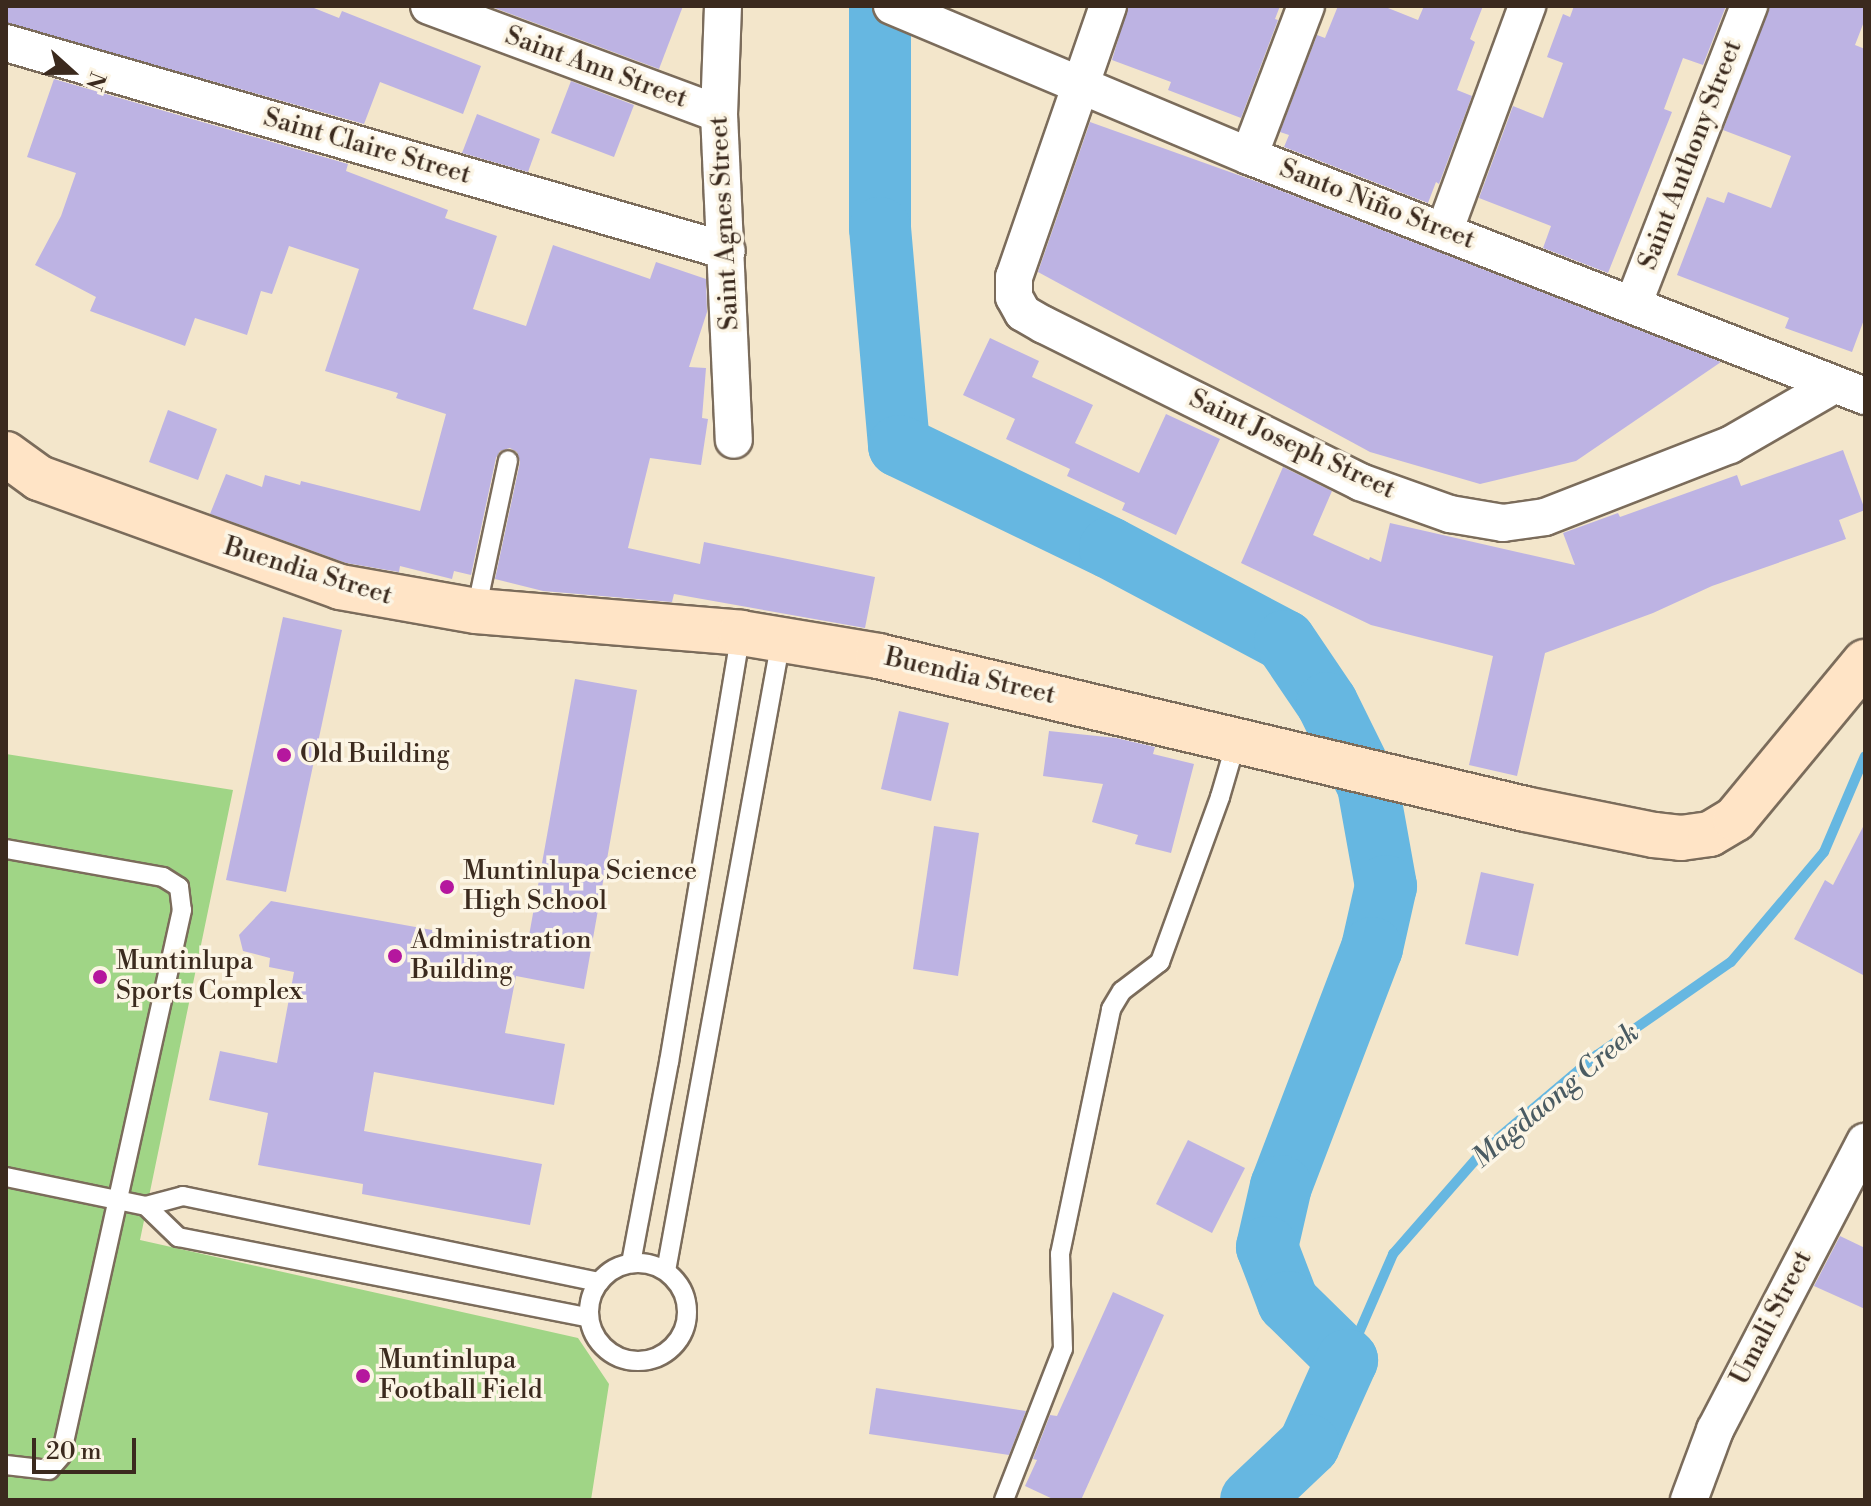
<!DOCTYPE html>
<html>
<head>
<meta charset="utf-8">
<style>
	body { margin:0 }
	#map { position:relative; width:1871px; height:1506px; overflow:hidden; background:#f3e6cb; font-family:"Libre Bodoni",serif }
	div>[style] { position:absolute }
	.green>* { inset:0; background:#a0d586 }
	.stream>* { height:10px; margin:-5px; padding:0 5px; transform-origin:5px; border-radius:5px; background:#66b7e1 }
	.river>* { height:62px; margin:-31px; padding:0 31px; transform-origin:31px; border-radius:31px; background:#66b7e1 }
	.building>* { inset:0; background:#bdb3e3 }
	.roads { filter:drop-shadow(2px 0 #7b6c5b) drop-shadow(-2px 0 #7b6c5b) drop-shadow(0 2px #7b6c5b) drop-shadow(0 -2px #7b6c5b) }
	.lane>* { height:18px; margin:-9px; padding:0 9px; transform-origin:9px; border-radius:9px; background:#fff }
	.lane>.ring { margin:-9px; padding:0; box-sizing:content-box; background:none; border:18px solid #fff; border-radius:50% }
	.street>* { height:36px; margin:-18px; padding:0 18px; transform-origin:18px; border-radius:18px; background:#fff }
	.secondary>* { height:44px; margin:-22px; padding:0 22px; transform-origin:22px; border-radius:22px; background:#ffe4c6 }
	.dots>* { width:22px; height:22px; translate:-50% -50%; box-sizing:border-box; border:4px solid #fcf5e5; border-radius:50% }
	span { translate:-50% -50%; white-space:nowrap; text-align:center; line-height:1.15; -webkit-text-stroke:7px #fcf5e5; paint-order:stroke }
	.street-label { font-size:26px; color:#3b2a1e }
	.poi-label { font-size:26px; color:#3b2a1e }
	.left { translate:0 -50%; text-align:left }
	.water-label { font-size:28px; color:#4a5b62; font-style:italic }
	.frame { position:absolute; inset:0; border:8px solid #3b2a1e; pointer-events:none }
	.north { position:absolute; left:32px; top:32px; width:80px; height:80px; -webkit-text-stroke:6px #fcf5e5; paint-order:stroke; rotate:111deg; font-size:22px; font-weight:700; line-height:32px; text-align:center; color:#3b2a1e }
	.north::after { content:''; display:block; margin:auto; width:28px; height:36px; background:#3b2a1e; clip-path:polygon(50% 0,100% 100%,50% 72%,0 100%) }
	.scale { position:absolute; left:32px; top:1438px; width:104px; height:36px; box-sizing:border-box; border:4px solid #3b2a1e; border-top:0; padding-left:10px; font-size:24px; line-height:28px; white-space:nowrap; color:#3b2a1e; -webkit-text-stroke:6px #fcf5e5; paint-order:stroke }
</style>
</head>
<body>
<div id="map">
	<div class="green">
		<i style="clip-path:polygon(6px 754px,233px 790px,140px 1240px,578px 1338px,609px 1384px,591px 1500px,6px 1500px)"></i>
	</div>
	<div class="stream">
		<i style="left:1347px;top:1360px;width:116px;rotate:-66.5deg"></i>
		<i style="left:1393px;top:1254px;width:138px;rotate:-48.8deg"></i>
		<i style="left:1484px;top:1150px;width:148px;rotate:-40.1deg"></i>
		<i style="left:1597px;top:1055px;width:163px;rotate:-34.8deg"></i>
		<i style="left:1731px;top:962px;width:144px;rotate:-49.8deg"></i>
		<i style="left:1824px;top:852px;width:104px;rotate:-66.9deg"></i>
	</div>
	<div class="river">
		<i style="left:880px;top:6px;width:222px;rotate:90deg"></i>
		<i style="left:880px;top:228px;width:219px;rotate:85deg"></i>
		<i style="left:899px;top:446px;width:234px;rotate:25.8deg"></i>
		<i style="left:1110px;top:548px;width:198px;rotate:28deg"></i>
		<i style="left:1285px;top:641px;width:75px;rotate:55.9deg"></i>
		<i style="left:1327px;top:703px;width:93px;rotate:63.7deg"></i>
		<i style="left:1368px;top:786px;width:102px;rotate:79.8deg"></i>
		<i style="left:1386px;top:886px;width:64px;rotate:102.7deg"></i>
		<i style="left:1372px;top:948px;width:255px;rotate:110.9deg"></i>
		<i style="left:1281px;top:1186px;width:63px;rotate:102.9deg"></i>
		<i style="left:1267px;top:1247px;width:59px;rotate:69.1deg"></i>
		<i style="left:1288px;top:1302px;width:83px;rotate:44.5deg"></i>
		<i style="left:1347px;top:1360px;width:93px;rotate:114.1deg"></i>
		<i style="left:1309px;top:1445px;width:80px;rotate:136.5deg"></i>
	</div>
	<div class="building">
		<i style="clip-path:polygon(6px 6px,309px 6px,339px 18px,342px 11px,481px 66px,463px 114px,380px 82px,364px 124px,6px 23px)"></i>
		<i style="clip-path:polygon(489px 6px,683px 6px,659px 69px)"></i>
		<i style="clip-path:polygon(1128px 6px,1280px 6px,1275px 19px,1278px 20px,1241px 118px,1168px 90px,1171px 82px,1112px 60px)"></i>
		<i style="clip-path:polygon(1338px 6px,1383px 6px,1418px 20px,1424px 6px,1483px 6px,1470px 39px,1475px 42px,1457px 90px,1472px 96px,1439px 184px,1436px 182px,1428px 203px,1284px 147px,1289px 135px,1280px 132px,1317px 35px,1325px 38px)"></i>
		<i style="clip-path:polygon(1574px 6px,1726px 6px,1703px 65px,1683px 58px,1664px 109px,1672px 112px,1608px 273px,1543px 248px,1551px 226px,1479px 198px,1513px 106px,1543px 118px,1563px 63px,1547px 57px,1563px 14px,1570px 17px)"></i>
		<i style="clip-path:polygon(1770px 6px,1865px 6px,1865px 19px,1855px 45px,1865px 49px,1865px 317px,1852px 352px,1785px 328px,1789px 318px,1677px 275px,1707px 197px,1724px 203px,1728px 192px,1771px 208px,1791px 156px,1723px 130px)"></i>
		<i style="clip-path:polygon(54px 79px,348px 164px,346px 171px,448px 210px,445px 218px,497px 236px,473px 309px,526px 326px,553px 245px,650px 279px,656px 262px,706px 279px,707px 312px,689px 367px,706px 368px,702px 418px,708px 419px,701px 465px,650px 458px,628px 548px,700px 564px,704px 542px,875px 577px,865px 628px,674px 594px,672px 602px,543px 591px,495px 579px,520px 462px,517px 452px,510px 448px,500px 451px,496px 458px,471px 575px,454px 571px,452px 579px,400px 566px,399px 572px,346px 563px,210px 514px,226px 474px,262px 487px,265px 475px,300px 485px,301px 481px,420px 511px,446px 414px,396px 398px,398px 393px,325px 371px,359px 269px,289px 246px,272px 294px,261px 291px,247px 335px,195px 318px,185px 346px,90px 311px,96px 297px,35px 265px,61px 216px,76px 173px,27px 157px)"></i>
		<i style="clip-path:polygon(571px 81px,634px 105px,614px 157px,551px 133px)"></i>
		<i style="clip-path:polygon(477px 114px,540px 139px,528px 172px,462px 153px)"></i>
		<i style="clip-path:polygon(1090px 122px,1269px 186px,1721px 362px,1576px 461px,1480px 484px,1370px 452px,1038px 272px)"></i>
		<i style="clip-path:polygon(990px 338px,1039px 361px,1032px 377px,1093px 405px,1075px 443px,1139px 473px,1166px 414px,1220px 439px,1176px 535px,1122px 510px,1125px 503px,1067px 476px,1070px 469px,1006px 439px,1015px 419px,963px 395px)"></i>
		<i style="clip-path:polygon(168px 410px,217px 429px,198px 480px,149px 462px)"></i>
		<i style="clip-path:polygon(1843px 450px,1865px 510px,1839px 520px,1846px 539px,1712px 586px,1653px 613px,1545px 653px,1517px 776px,1469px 765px,1493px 656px,1371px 625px,1241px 563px,1283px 467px,1332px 491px,1313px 535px,1369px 560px,1370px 557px,1381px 562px,1390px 523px,1575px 565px,1563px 533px,1618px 513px,1620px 517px,1737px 475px,1741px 486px)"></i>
		<i style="clip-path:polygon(283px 617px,342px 630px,286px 892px,226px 880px)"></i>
		<i style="clip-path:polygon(575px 679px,637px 690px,584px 989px,516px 976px,505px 1033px,565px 1044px,554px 1105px,374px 1072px,364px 1131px,542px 1164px,530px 1225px,362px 1194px,363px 1184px,258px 1165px,268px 1113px,209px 1100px,220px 1051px,277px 1063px,294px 972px,269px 967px,270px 958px,243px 951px,239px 935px,271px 901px,527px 947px)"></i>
		<i style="clip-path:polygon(899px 711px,949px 723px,931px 801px,881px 789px)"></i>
		<i style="clip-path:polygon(1049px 731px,1116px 738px,1155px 747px,1153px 754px,1194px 764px,1171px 853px,1135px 844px,1138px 835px,1092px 822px,1103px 784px,1043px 776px)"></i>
		<i style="clip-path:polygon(1865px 823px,1865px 976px,1794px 939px,1825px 880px,1833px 885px)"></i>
		<i style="clip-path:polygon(934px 826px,979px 833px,958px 976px,913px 969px)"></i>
		<i style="clip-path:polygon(1481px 872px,1534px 884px,1518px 956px,1465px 944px)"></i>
		<i style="clip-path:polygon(1188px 1140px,1245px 1168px,1212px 1233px,1156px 1204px)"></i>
		<i style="clip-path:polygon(1840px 1236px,1865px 1248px,1865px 1309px,1814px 1286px)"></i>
		<i style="clip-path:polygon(1113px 1292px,1164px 1315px,1081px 1500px,1055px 1500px,1025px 1486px,1037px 1460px,1033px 1459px,1050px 1415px,1057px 1416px)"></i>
		<i style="clip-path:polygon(876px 1388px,1026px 1411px,1009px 1455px,869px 1434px)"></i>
	</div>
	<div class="roads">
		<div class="lane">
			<i style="left:476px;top:611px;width:154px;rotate:-78deg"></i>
			<i style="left:6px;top:849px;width:159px;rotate:10.1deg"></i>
			<i style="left:163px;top:877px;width:19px;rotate:32deg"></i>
			<i style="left:179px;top:887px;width:23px;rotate:83deg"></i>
			<i style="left:182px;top:910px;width:559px;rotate:102.5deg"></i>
			<i style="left:61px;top:1456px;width:18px;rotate:131deg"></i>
			<i style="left:49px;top:1470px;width:43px;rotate:-173.4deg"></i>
			<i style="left:6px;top:1177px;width:143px;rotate:11.7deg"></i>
			<i style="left:146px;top:1206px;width:38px;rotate:-15deg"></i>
			<i style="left:183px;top:1196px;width:425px;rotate:11.7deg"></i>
			<i style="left:146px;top:1206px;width:45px;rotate:44.1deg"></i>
			<i style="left:178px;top:1237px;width:419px;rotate:11.1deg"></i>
			<i class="ring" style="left:589px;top:1263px;width:80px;height:80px"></i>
			<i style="left:631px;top:1263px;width:205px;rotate:-79.3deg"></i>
			<i style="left:669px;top:1062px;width:435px;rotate:-80.5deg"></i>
			<i style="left:666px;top:1271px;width:641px;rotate:-79.67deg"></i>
			<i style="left:1004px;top:1500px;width:162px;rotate:-68.7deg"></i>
			<i style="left:1063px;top:1349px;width:95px;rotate:-91.8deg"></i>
			<i style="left:1060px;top:1254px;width:250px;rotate:-78.2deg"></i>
			<i style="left:1111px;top:1009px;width:21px;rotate:-59deg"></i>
			<i style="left:1122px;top:991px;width:48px;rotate:-37.3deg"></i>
			<i style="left:1160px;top:962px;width:176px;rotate:-70deg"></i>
			<i style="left:1220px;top:797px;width:60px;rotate:-73.7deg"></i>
		</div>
		<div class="street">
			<i style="left:429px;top:6px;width:309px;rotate:20.4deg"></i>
			<i style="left:723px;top:6px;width:108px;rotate:92.1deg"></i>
			<i style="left:719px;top:114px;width:326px;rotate:87.4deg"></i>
			<i style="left:892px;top:6px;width:387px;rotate:22.8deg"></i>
			<i style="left:1249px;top:156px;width:661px;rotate:21.29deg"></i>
			<i style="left:1108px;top:6px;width:287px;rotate:109.1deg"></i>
			<i style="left:1014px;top:277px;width:20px;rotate:90deg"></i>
			<i style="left:1014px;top:297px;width:18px;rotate:61deg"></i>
			<i style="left:1023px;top:313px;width:24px;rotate:30deg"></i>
			<i style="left:1044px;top:325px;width:353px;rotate:26.4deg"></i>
			<i style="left:1360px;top:482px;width:96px;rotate:19.6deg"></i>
			<i style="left:1450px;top:514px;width:54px;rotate:9.6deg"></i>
			<i style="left:1503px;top:523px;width:42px;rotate:-8.1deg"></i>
			<i style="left:1545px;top:517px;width:199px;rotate:-21.3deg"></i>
			<i style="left:1730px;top:445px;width:120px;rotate:-30deg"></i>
			<i style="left:6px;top:43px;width:750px;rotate:16.09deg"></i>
			<i style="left:1249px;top:156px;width:160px;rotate:-69.2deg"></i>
			<i style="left:1444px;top:232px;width:241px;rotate:-69.8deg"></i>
			<i style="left:1633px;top:305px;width:321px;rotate:-68.8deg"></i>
			<i style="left:1689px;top:1500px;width:75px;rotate:-69.6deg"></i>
			<i style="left:1715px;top:1430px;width:325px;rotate:-62.5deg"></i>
		</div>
		<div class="secondary">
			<i style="left:6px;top:454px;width:41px;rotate:36deg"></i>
			<i style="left:39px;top:478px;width:320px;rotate:19.9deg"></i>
			<i style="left:340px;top:587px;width:138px;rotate:10deg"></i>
			<i style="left:476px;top:611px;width:266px;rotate:4.7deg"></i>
			<i style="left:741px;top:633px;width:139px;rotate:9.5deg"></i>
			<i style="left:878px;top:656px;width:665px;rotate:13.3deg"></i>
			<i style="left:1525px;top:809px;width:132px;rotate:11.4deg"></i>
			<i style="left:1654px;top:835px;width:27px;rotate:6deg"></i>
			<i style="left:1681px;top:838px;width:29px;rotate:-8deg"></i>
			<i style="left:1710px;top:834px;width:29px;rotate:-31deg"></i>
			<i style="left:1735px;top:819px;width:204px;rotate:-50.4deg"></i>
		</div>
	</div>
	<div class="dots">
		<i style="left:284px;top:755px;background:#b5179e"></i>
		<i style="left:447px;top:887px;background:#b5179e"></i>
		<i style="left:395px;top:956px;background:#b5179e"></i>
		<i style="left:100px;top:977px;background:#b5179e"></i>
		<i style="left:363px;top:1376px;background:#b5179e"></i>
	</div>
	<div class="street-label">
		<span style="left:596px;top:68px;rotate:20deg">Saint Ann Street</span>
		<span style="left:367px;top:147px;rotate:16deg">Saint Claire Street</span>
		<span style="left:1691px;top:155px;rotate:-69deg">Saint Anthony Street</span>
		<span style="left:1377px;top:205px;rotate:21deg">Santo Niño Street</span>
		<span style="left:725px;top:223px;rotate:-93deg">Saint Agnes Street</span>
		<span style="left:1292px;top:445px;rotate:25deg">Saint Joseph Street</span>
		<span style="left:308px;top:572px;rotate:17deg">Buendia Street</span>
		<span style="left:970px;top:677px;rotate:13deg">Buendia Street</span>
		<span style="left:1772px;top:1318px;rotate:-63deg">Umali Street</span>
	</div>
	<div class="poi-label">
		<span class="left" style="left:300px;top:755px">Old Building</span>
		<span class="left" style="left:463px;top:887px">Muntinlupa Science<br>High School</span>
		<span class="left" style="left:411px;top:956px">Administration<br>Building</span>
		<span class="left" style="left:116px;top:977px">Muntinlupa<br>Sports Complex</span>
		<span class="left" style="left:379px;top:1376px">Muntinlupa<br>Football Field</span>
	</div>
	<div class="water-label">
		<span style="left:1556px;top:1096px;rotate:-40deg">Magdaong Creek</span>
	</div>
	<div class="frame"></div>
	<div class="north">N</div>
	<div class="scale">20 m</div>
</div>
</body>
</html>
